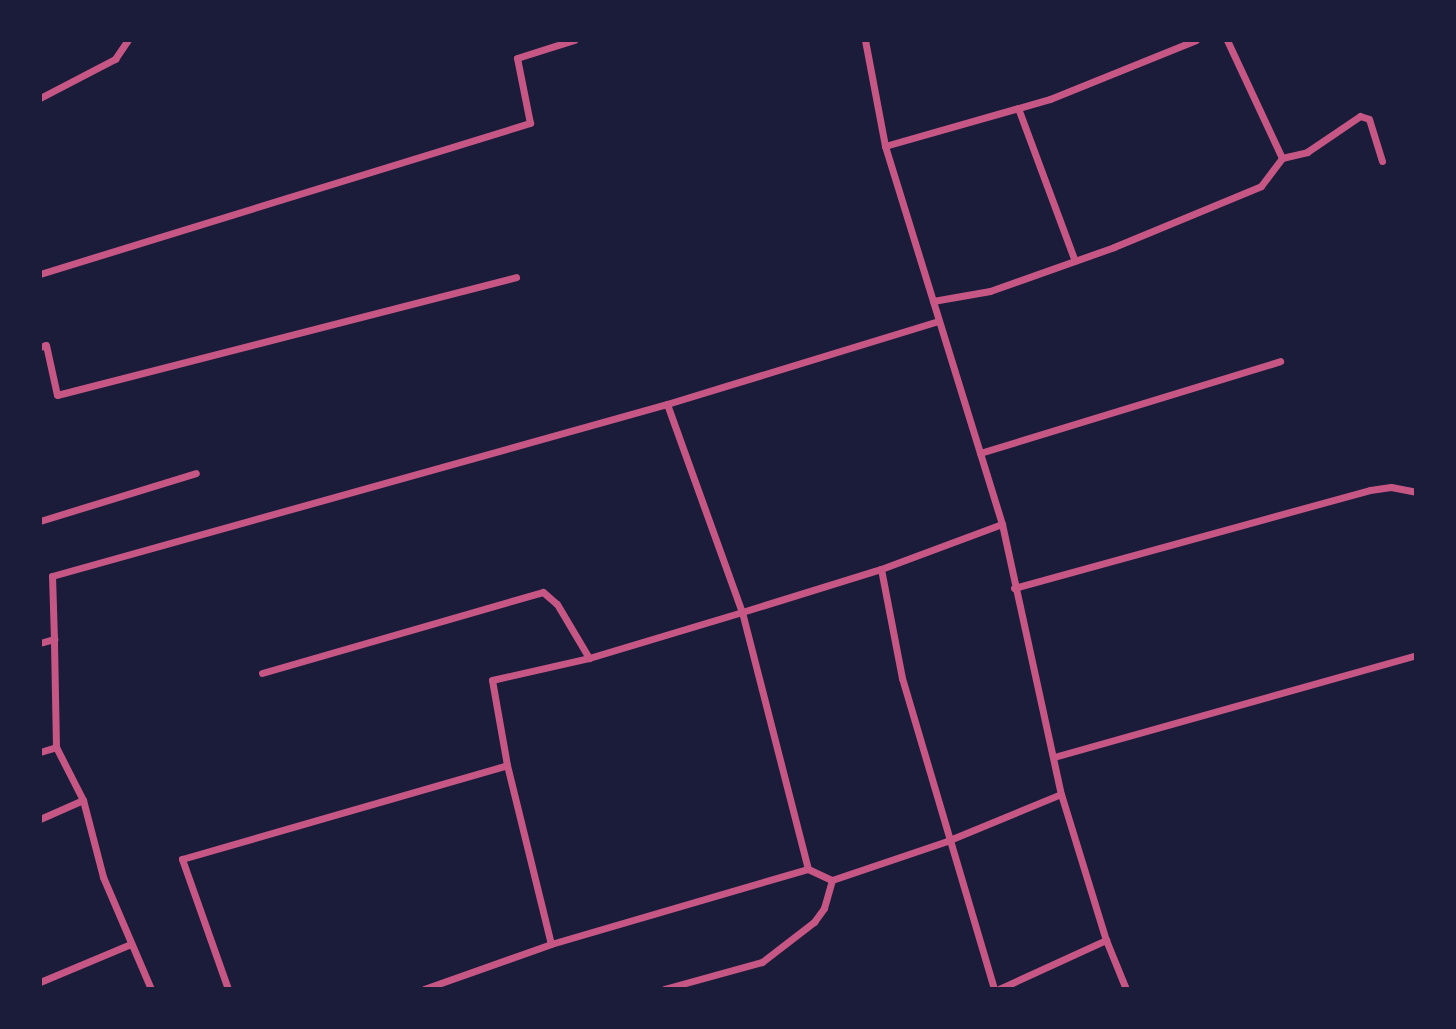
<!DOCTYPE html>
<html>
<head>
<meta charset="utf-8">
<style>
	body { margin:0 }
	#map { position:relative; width:1456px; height:1029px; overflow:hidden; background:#1b1b3a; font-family:"Source Sans 3",sans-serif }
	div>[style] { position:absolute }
	.minor>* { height:7px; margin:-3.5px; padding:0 3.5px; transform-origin:3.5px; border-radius:3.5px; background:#c65784 }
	span { translate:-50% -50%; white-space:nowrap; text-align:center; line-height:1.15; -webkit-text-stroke:7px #1b1b3a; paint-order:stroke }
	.frame { position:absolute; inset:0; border:42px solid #1b1b3a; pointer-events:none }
</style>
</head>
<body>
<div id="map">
	<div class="minor">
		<i style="left:865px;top:40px;width:108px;rotate:79.3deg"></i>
		<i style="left:885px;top:146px;width:396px;rotate:72.8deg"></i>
		<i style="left:1002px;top:524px;width:276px;rotate:77.7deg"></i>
		<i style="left:1061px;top:794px;width:153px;rotate:72.9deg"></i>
		<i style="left:1106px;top:940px;width:53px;rotate:67.8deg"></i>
		<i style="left:40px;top:98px;width:85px;rotate:-27.5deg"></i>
		<i style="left:115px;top:59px;width:23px;rotate:-56deg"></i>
		<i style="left:1018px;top:108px;width:163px;rotate:69.6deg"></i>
		<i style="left:885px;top:146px;width:172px;rotate:-15.9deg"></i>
		<i style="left:1050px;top:99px;width:157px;rotate:-22deg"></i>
		<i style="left:1282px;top:158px;width:26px;rotate:-13deg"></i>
		<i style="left:1307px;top:152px;width:64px;rotate:-34.2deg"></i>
		<i style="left:1360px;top:116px;width:9px;rotate:18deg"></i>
		<i style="left:1369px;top:119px;width:44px;rotate:72.8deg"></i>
		<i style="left:40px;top:274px;width:513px;rotate:-17.13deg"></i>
		<i style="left:530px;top:123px;width:66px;rotate:-101.3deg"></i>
		<i style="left:517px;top:58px;width:60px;rotate:-17.5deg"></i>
		<i style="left:933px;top:301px;width:58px;rotate:-10deg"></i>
		<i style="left:990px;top:291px;width:132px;rotate:-19.5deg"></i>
		<i style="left:1114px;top:247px;width:159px;rotate:-22.5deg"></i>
		<i style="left:1261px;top:186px;width:35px;rotate:-53deg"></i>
		<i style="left:1282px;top:158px;width:130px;rotate:-115deg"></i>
		<i style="left:40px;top:347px;width:6px;rotate:-18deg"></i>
		<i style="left:46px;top:345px;width:51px;rotate:77.6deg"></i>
		<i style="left:57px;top:395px;width:474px;rotate:-14.4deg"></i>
		<i style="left:667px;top:404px;width:221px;rotate:70.2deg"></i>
		<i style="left:742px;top:612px;width:265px;rotate:75.6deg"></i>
		<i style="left:980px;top:453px;width:314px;rotate:-17deg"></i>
		<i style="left:40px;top:521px;width:163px;rotate:-17.1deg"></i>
		<i style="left:881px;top:569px;width:111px;rotate:79.1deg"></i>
		<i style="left:902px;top:678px;width:324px;rotate:73.5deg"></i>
		<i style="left:1014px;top:588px;width:369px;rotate:-15.4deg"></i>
		<i style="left:1370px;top:490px;width:21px;rotate:-8deg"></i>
		<i style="left:1391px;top:487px;width:25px;rotate:11deg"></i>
		<i style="left:40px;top:643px;width:15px;rotate:-16deg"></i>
		<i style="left:54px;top:639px;width:63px;rotate:-91.8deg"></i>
		<i style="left:52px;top:576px;width:639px;rotate:-15.62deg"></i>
		<i style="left:667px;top:404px;width:283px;rotate:-17deg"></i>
		<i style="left:262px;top:673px;width:292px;rotate:-16.1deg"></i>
		<i style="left:543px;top:592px;width:18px;rotate:41deg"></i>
		<i style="left:557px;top:604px;width:63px;rotate:59.3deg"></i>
		<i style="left:40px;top:752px;width:17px;rotate:-17deg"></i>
		<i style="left:1054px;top:757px;width:376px;rotate:-15.7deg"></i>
		<i style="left:507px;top:765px;width:184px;rotate:76.2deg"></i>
		<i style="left:83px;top:800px;width:80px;rotate:75.4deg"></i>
		<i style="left:103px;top:877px;width:122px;rotate:66.8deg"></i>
		<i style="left:40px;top:819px;width:47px;rotate:-23.8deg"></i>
		<i style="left:83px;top:800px;width:59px;rotate:-117deg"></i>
		<i style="left:56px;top:747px;width:108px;rotate:-91.1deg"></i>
		<i style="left:40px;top:982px;width:99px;rotate:-22.7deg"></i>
		<i style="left:228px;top:989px;width:138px;rotate:-109.5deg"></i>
		<i style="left:182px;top:859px;width:338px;rotate:-16.1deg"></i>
		<i style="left:507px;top:765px;width:86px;rotate:-100deg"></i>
		<i style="left:492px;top:680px;width:99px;rotate:-12.8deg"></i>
		<i style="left:589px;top:658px;width:160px;rotate:-16.7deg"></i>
		<i style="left:742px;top:612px;width:145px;rotate:-17.2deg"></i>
		<i style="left:881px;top:569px;width:129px;rotate:-20.4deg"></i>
		<i style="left:424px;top:989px;width:135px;rotate:-19.5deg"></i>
		<i style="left:551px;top:944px;width:268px;rotate:-16.3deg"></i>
		<i style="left:808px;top:869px;width:26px;rotate:25deg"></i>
		<i style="left:832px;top:880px;width:121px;rotate:-18.7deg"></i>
		<i style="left:947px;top:841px;width:123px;rotate:-22.4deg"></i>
		<i style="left:664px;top:989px;width:102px;rotate:-15.4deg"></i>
		<i style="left:762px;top:962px;width:66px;rotate:-37.6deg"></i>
		<i style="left:814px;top:922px;width:17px;rotate:-54deg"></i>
		<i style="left:824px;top:908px;width:29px;rotate:-74deg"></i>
		<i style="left:999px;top:989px;width:118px;rotate:-24.6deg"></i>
	</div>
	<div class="frame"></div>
</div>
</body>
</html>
